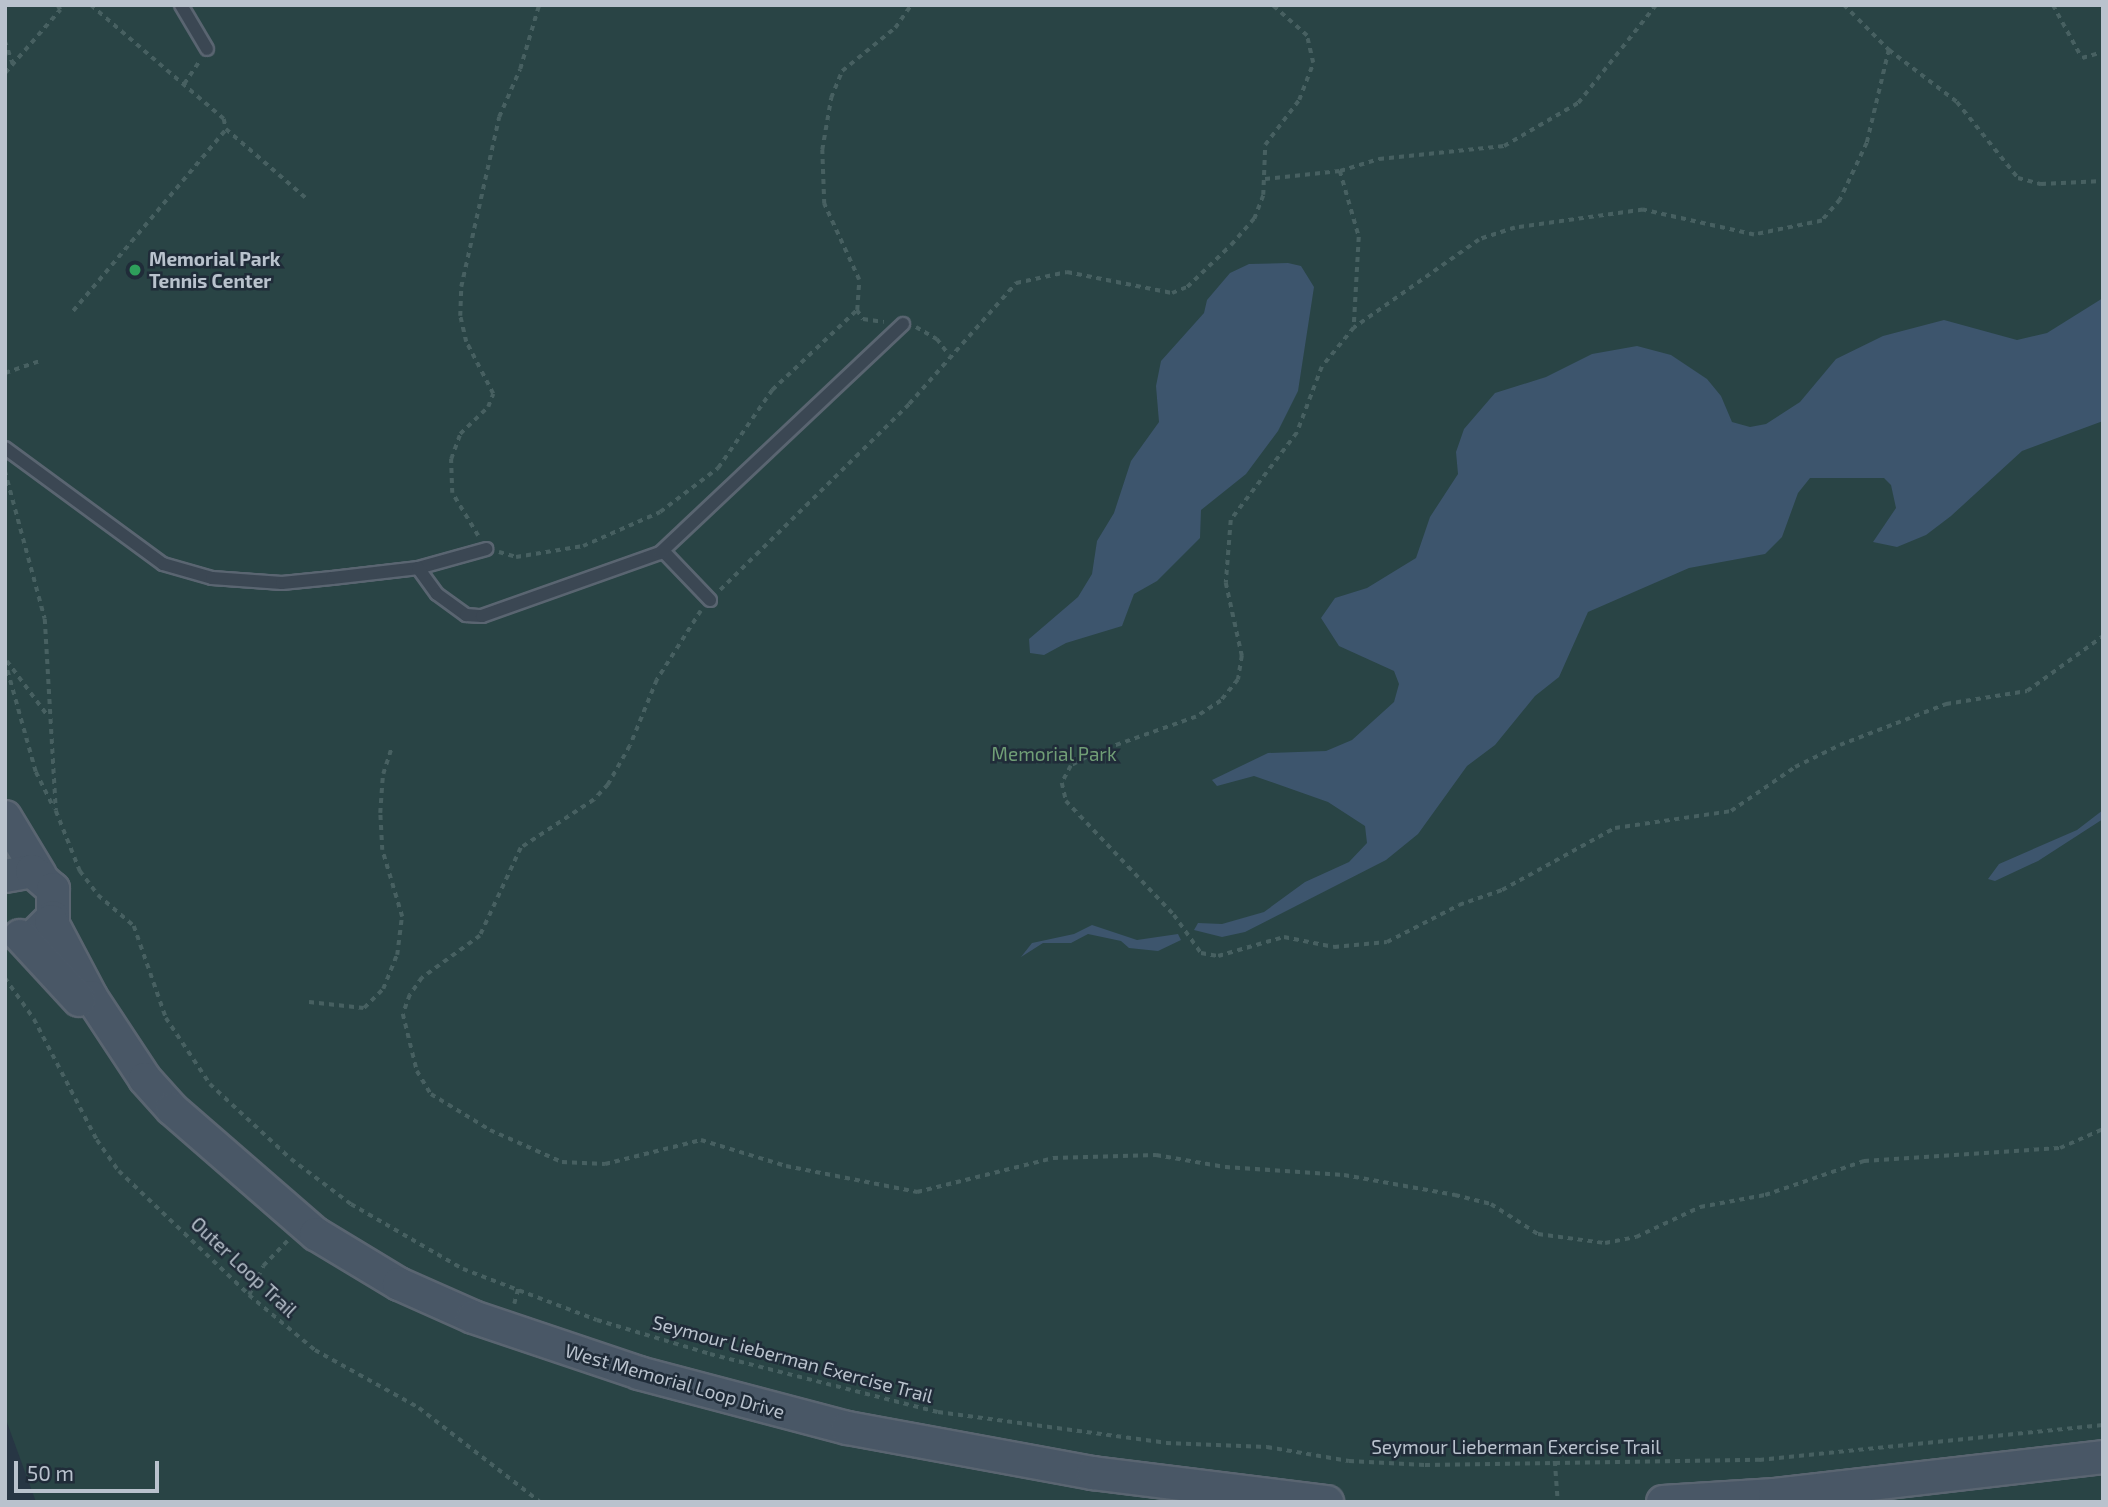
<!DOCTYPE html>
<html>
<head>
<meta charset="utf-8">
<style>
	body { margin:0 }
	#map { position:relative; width:2108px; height:1507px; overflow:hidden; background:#273644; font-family:"Exo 2",sans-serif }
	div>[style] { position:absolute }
	.green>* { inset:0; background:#294445 }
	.water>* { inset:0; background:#3d556d }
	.path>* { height:3.5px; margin-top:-1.75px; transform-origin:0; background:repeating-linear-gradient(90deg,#476061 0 5px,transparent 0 10px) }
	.roads { filter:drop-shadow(2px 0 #5a6571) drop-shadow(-2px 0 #5a6571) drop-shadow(0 2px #5a6571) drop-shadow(0 -2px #5a6571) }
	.lane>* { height:12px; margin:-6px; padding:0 6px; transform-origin:6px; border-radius:6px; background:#3b4753 }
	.secondary>* { height:32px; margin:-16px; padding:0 16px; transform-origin:16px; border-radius:16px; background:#495766 }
	.dots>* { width:19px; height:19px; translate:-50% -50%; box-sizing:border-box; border:4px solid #202c39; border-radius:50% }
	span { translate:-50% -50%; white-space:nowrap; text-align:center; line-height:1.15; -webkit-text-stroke:5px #202c39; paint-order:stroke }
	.poi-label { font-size:19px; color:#b9c2cd; font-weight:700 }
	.left { translate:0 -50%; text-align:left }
	.park-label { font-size:19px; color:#709e76 }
	.street-label { font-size:19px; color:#b9c2cd }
	.frame { position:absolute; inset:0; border:7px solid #b9c2cd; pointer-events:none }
	.scale { position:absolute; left:14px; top:1461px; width:145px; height:32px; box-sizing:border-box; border:4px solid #b9c2cd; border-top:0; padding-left:9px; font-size:21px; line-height:24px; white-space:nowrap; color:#b9c2cd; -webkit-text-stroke:5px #202c39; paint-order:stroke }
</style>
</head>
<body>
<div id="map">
	<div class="green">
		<i style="clip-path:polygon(5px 5px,2103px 5px,2103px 1502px,36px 1502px,5px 1417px)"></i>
	</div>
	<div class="water">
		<i style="clip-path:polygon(1288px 263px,1301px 266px,1314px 287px,1298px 391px,1278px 431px,1246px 474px,1201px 510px,1200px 538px,1157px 581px,1134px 594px,1122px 626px,1066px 643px,1044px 655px,1030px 653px,1029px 639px,1078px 597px,1092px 574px,1097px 541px,1114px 513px,1131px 461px,1159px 422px,1156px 386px,1161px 361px,1204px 313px,1207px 300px,1230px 273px,1249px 264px)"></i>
		<i style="clip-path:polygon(2103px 298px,2103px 421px,2022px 451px,1951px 516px,1926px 535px,1897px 547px,1873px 542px,1896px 508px,1891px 485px,1884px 478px,1810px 478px,1798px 493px,1782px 537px,1765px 554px,1689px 568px,1588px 612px,1559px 677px,1535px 696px,1495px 745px,1467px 766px,1418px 834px,1386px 860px,1245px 932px,1222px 937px,1194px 930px,1198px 923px,1222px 924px,1264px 912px,1305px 882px,1349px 862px,1367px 843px,1365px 826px,1328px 802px,1254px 776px,1217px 786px,1212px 780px,1268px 753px,1326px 751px,1352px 740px,1394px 702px,1399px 684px,1394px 671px,1339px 646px,1321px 618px,1335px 598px,1367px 588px,1416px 558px,1430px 517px,1458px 474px,1456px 452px,1464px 429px,1495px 393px,1546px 377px,1592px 354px,1637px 346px,1671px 355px,1707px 379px,1721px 396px,1732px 422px,1750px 427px,1766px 424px,1800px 402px,1836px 359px,1883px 336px,1944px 320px,2017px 340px,2047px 333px)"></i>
		<i style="clip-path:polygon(2103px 810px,2103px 819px,2038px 861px,1995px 881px,1988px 879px,1999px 864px,2077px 830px)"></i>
		<i style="clip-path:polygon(1092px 925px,1137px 940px,1178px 934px,1181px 940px,1158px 951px,1129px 948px,1121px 941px,1088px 934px,1071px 943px,1043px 943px,1021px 957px,1032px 943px,1074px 934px)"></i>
	</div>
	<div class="path">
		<i style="left:91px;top:5px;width:175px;rotate:40.6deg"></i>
		<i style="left:224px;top:119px;width:10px;rotate:79deg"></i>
		<i style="left:226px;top:129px;width:106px;rotate:40.8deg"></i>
		<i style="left:1844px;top:5px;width:64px;rotate:45deg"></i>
		<i style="left:1889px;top:50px;width:86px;rotate:37.4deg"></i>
		<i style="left:1957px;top:102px;width:97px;rotate:51.2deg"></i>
		<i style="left:2018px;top:178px;width:24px;rotate:15deg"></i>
		<i style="left:2041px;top:184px;width:62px;rotate:-2.8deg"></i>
		<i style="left:2053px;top:5px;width:60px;rotate:61.3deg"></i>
		<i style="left:2082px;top:58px;width:22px;rotate:-16deg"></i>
		<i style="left:5px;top:41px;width:24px;rotate:71deg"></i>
		<i style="left:1889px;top:50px;width:96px;rotate:103.3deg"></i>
		<i style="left:1867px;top:143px;width:63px;rotate:115.3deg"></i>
		<i style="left:1840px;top:200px;width:28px;rotate:131deg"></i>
		<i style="left:1822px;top:221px;width:69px;rotate:168.4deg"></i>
		<i style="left:1754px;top:235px;width:114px;rotate:-167.3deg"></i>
		<i style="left:1643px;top:210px;width:129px;rotate:172deg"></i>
		<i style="left:1515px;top:228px;width:38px;rotate:162deg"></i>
		<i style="left:1479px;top:240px;width:153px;rotate:144.9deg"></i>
		<i style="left:1354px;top:328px;width:50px;rotate:129.4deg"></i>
		<i style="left:1322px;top:367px;width:71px;rotate:110.7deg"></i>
		<i style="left:1297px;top:433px;width:109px;rotate:127.2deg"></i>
		<i style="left:1231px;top:520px;width:63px;rotate:94.5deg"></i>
		<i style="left:1226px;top:583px;width:75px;rotate:77.6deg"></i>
		<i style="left:1242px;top:656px;width:24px;rotate:99deg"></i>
		<i style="left:1238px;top:680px;width:27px;rotate:129deg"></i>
		<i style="left:1221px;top:701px;width:30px;rotate:147deg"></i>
		<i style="left:1196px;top:717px;width:107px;rotate:160.4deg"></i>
		<i style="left:1095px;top:753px;width:27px;rotate:152deg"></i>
		<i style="left:1071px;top:766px;width:19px;rotate:118deg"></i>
		<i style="left:1062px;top:783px;width:18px;rotate:77deg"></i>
		<i style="left:1066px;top:801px;width:157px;rotate:46.5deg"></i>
		<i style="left:1174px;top:915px;width:47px;rotate:54.6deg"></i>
		<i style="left:1201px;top:953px;width:17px;rotate:10deg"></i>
		<i style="left:1218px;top:956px;width:69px;rotate:-16.1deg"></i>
		<i style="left:1284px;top:937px;width:51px;rotate:11.3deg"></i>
		<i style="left:1334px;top:947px;width:53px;rotate:-5.4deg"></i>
		<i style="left:1387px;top:942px;width:81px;rotate:-27.2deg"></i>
		<i style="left:1459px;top:905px;width:46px;rotate:-19.2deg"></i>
		<i style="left:1502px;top:890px;width:129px;rotate:-28.8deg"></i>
		<i style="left:1615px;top:828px;width:117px;rotate:-8.3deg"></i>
		<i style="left:1731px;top:811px;width:78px;rotate:-34.5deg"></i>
		<i style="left:1795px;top:767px;width:50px;rotate:-26.1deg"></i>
		<i style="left:1840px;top:745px;width:114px;rotate:-21.1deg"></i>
		<i style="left:1946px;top:704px;width:82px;rotate:-9.1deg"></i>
		<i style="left:2027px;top:691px;width:94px;rotate:-35.9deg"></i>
		<i style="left:5px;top:73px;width:84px;rotate:-48.9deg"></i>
		<i style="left:60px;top:10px;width:6px;rotate:-121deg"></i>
		<i style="left:184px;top:84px;width:29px;rotate:-56deg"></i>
		<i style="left:1340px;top:171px;width:69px;rotate:73.9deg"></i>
		<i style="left:1359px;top:237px;width:90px;rotate:93.2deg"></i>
		<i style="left:1265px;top:179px;width:75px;rotate:-6.1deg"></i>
		<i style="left:1340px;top:171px;width:41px;rotate:-17.1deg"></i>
		<i style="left:1379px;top:159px;width:126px;rotate:-5.9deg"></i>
		<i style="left:1504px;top:146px;width:86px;rotate:-30.2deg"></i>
		<i style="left:1578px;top:103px;width:125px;rotate:-51.5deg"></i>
		<i style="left:857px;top:310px;width:11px;rotate:56deg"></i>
		<i style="left:863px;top:319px;width:21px;rotate:8deg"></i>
		<i style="left:73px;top:311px;width:238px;rotate:-49.9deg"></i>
		<i style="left:916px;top:327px;width:24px;rotate:30deg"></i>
		<i style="left:937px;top:339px;width:20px;rotate:53deg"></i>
		<i style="left:5px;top:373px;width:37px;rotate:-19deg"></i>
		<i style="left:5px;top:471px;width:153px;rotate:74.9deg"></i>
		<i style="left:45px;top:619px;width:192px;rotate:86.7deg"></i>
		<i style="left:56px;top:811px;width:65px;rotate:68.2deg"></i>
		<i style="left:80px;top:871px;width:30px;rotate:53deg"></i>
		<i style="left:98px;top:895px;width:48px;rotate:40.7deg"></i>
		<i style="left:134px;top:926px;width:97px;rotate:70.8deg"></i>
		<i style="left:166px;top:1018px;width:79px;rotate:56.3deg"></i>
		<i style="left:210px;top:1084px;width:110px;rotate:42.8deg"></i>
		<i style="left:291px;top:1159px;width:75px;rotate:36.9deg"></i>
		<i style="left:351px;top:1204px;width:129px;rotate:30.1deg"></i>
		<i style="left:463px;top:1269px;width:143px;rotate:20.8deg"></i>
		<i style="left:597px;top:1320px;width:118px;rotate:16.7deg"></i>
		<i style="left:710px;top:1354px;width:235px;rotate:14.3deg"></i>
		<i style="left:938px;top:1412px;width:230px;rotate:7.7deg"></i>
		<i style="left:1166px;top:1443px;width:101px;rotate:2.3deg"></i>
		<i style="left:1267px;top:1447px;width:83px;rotate:9.7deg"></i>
		<i style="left:1349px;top:1461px;width:76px;rotate:3deg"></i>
		<i style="left:1425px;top:1465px;width:334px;rotate:-0.9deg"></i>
		<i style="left:1759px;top:1460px;width:346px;rotate:-5.8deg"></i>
		<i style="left:478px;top:536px;width:50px;rotate:-121.2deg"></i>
		<i style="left:452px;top:493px;width:34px;rotate:-92deg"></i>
		<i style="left:451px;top:459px;width:27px;rotate:-70deg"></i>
		<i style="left:460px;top:434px;width:39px;rotate:-44deg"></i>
		<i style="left:488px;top:407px;width:14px;rotate:-69deg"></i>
		<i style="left:493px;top:394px;width:59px;rotate:-117.4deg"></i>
		<i style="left:466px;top:342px;width:27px;rotate:-103deg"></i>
		<i style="left:460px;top:316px;width:29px;rotate:-88deg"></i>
		<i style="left:461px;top:287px;width:174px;rotate:-77.4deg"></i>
		<i style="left:499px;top:117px;width:52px;rotate:-66.4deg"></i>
		<i style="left:520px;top:69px;width:67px;rotate:-73.5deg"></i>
		<i style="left:499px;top:552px;width:18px;rotate:16deg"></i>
		<i style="left:516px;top:557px;width:68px;rotate:-9.3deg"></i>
		<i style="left:583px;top:546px;width:84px;rotate:-23.8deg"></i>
		<i style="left:660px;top:512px;width:73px;rotate:-37.2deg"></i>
		<i style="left:718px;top:468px;width:95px;rotate:-55.3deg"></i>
		<i style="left:772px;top:390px;width:117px;rotate:-43.3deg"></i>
		<i style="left:857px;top:310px;width:30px;rotate:-86deg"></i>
		<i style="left:859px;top:280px;width:84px;rotate:-114.7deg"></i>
		<i style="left:824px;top:204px;width:54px;rotate:-92.1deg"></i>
		<i style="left:822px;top:150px;width:53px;rotate:-80.2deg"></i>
		<i style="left:831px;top:98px;width:29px;rotate:-68deg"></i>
		<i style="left:842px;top:71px;width:68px;rotate:-39.1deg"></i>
		<i style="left:895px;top:28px;width:28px;rotate:-55deg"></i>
		<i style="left:720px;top:590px;width:265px;rotate:-44.5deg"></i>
		<i style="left:909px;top:404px;width:162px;rotate:-48.5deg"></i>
		<i style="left:1016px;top:283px;width:52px;rotate:-12.2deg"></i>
		<i style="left:1067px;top:272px;width:107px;rotate:11.3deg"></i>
		<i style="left:1172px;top:293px;width:16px;rotate:-22deg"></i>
		<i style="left:1187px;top:287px;width:61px;rotate:-43.7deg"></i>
		<i style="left:1231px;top:245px;width:35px;rotate:-49deg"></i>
		<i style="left:1254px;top:219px;width:26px;rotate:-69deg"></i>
		<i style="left:1263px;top:195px;width:50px;rotate:-87.7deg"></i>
		<i style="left:1265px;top:145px;width:56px;rotate:-52.9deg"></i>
		<i style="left:1299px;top:100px;width:40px;rotate:-69deg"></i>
		<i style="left:1313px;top:63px;width:28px;rotate:-103deg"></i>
		<i style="left:1307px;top:36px;width:47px;rotate:-138.5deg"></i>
		<i style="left:701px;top:611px;width:82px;rotate:122.5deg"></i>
		<i style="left:657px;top:680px;width:71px;rotate:112.2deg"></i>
		<i style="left:630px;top:746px;width:45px;rotate:119.4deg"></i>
		<i style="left:608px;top:785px;width:21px;rotate:133deg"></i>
		<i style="left:594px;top:800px;width:87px;rotate:146.7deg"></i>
		<i style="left:521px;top:848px;width:97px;rotate:115deg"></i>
		<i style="left:480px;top:936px;width:72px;rotate:144.1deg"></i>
		<i style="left:422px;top:978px;width:21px;rotate:125deg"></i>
		<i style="left:410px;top:995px;width:20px;rotate:110deg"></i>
		<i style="left:403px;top:1014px;width:59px;rotate:76.2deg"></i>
		<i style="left:417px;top:1071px;width:27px;rotate:59deg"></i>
		<i style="left:431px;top:1094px;width:69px;rotate:31.4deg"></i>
		<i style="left:490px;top:1130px;width:79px;rotate:24deg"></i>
		<i style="left:562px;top:1162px;width:43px;rotate:2.7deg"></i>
		<i style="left:605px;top:1164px;width:99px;rotate:-14deg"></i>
		<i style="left:701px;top:1140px;width:89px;rotate:17deg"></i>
		<i style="left:786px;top:1166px;width:134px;rotate:11.2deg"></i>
		<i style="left:917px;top:1192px;width:140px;rotate:-14deg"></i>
		<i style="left:1053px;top:1158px;width:103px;rotate:-1.7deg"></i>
		<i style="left:1156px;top:1155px;width:70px;rotate:9.9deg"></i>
		<i style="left:1225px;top:1167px;width:119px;rotate:3.8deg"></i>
		<i style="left:1344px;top:1175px;width:113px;rotate:10.2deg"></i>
		<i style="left:1455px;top:1195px;width:37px;rotate:14deg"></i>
		<i style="left:1491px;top:1204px;width:56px;rotate:32.6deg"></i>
		<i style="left:1538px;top:1234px;width:68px;rotate:7.7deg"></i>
		<i style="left:1605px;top:1243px;width:32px;rotate:-11deg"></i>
		<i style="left:1636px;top:1237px;width:71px;rotate:-25.1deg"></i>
		<i style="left:1700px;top:1207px;width:66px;rotate:-10.5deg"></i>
		<i style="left:1765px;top:1195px;width:105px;rotate:-19deg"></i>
		<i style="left:1864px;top:1161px;width:196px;rotate:-3.8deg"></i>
		<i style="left:2060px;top:1148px;width:47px;rotate:-23.8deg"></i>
		<i style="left:5px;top:661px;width:115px;rotate:74.4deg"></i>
		<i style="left:36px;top:772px;width:40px;rotate:63.4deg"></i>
		<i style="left:7px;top:661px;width:69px;rotate:53.3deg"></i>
		<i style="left:5px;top:978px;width:50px;rotate:54.7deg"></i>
		<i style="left:34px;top:1019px;width:136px;rotate:62.5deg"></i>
		<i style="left:97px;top:1140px;width:38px;rotate:55deg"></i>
		<i style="left:119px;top:1171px;width:180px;rotate:43.6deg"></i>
		<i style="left:249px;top:1295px;width:86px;rotate:39.8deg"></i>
		<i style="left:315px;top:1350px;width:119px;rotate:29.1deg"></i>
		<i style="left:419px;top:1408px;width:153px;rotate:37.8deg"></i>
		<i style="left:309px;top:1002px;width:55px;rotate:6.2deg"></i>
		<i style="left:364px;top:1008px;width:27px;rotate:-45deg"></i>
		<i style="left:383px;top:989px;width:37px;rotate:-68deg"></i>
		<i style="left:397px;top:955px;width:38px;rotate:-83deg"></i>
		<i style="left:402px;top:917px;width:70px;rotate:-106.6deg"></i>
		<i style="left:382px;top:850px;width:37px;rotate:-93deg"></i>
		<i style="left:380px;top:813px;width:39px;rotate:-86deg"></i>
		<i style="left:383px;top:774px;width:28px;rotate:-72deg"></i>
		<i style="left:249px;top:1295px;width:32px;rotate:-64deg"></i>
		<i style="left:263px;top:1266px;width:36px;rotate:-46deg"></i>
		<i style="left:514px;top:1304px;width:16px;rotate:-75deg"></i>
		<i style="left:1555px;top:1461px;width:41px;rotate:85.8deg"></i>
	</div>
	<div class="roads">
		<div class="lane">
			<i style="left:181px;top:5px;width:51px;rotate:59.4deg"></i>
			<i style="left:5px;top:448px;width:196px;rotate:36.3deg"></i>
			<i style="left:163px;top:564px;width:51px;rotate:15.9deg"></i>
			<i style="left:212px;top:578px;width:70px;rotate:4.1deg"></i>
			<i style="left:282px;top:583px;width:50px;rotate:-5.7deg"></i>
			<i style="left:332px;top:578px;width:87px;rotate:-6.6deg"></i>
			<i style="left:418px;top:568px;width:71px;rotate:-15.6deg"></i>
			<i style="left:663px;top:551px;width:68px;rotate:46.2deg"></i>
			<i style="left:418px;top:568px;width:32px;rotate:54deg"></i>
			<i style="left:437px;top:594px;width:36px;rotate:36deg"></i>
			<i style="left:466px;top:615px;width:16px;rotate:4deg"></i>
			<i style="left:482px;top:616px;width:189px;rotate:-19.5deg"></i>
			<i style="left:660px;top:553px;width:334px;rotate:-43.3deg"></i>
		</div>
		<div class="secondary">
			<i style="left:5px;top:817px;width:68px;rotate:58.9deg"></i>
			<i style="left:5px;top:876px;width:27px;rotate:-10deg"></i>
			<i style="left:32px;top:871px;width:28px;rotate:41deg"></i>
			<i style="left:53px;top:889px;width:28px;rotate:90deg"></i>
			<i style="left:53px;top:917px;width:23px;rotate:135deg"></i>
			<i style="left:51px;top:921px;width:86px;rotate:62.2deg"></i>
			<i style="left:91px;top:997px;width:98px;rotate:56.6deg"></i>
			<i style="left:145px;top:1079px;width:40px;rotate:48deg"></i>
			<i style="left:172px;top:1109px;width:191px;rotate:41deg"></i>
			<i style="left:316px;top:1234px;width:97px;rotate:31.1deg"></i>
			<i style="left:399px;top:1284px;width:81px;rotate:24deg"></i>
			<i style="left:473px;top:1317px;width:175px;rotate:18.6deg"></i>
			<i style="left:639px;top:1373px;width:215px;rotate:14.8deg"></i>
			<i style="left:847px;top:1428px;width:250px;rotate:10.4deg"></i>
			<i style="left:1093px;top:1473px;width:236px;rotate:7.1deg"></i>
			<i style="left:20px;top:936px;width:87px;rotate:47.3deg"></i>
			<i style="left:1663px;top:1502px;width:112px;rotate:-3.6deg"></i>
			<i style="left:1775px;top:1495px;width:330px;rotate:-6.6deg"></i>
		</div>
	</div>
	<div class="dots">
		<i style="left:135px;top:270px;background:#2e9e5b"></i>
	</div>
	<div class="poi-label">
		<span class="left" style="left:149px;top:270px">Memorial Park<br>Tennis Center</span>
	</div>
	<div class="park-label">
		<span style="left:1054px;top:754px">Memorial Park</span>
	</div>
	<div class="street-label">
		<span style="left:244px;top:1267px;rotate:43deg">Outer Loop Trail</span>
		<span style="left:793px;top:1359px;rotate:15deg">Seymour Lieberman Exercise Trail</span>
		<span style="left:675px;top:1381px;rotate:16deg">West Memorial Loop Drive</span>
		<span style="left:1516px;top:1447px">Seymour Lieberman Exercise Trail</span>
	</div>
	<div class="frame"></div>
	<div class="scale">50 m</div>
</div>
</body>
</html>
